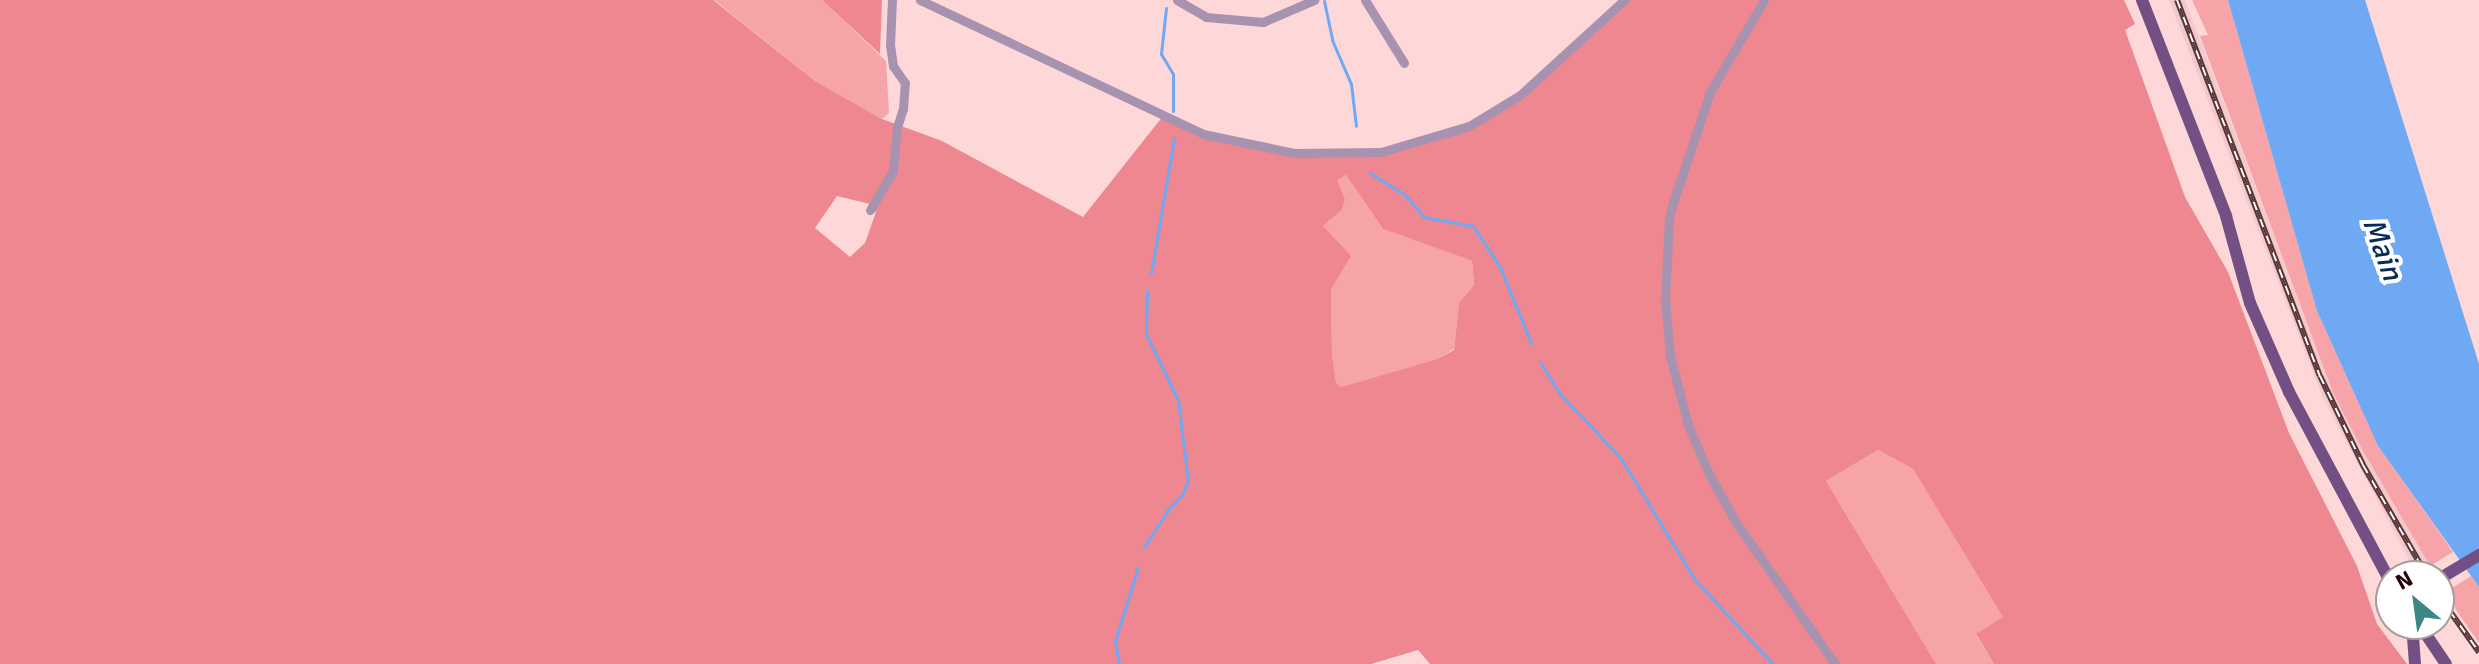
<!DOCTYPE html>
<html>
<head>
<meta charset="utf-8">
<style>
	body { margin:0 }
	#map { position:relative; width:2479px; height:664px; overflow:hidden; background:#fed8d9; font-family:Signika,sans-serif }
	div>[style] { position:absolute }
	.built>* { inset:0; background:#f3c9cb }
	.green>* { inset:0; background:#f6a4a8 }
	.forest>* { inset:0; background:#ee878f }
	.water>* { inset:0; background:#6fa8f3 }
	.stream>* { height:3px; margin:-1.5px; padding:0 1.5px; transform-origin:1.5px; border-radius:1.5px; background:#6fa8f3 }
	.minor>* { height:9px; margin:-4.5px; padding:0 4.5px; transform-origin:4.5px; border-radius:4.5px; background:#a792af }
	.major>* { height:12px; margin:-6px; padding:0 6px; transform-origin:6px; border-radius:6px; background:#744f83 }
	.rail>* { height:6px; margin-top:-3px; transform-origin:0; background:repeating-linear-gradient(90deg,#fff 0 9px,#57363a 0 18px); box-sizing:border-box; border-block:2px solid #57363a }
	span { translate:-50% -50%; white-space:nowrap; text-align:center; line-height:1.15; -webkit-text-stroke:8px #fff; paint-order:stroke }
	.water-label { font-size:30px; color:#052c5b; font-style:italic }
	.north { position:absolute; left:2375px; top:560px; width:80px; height:80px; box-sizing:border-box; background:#fff; border:2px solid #a79b9c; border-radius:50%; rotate:331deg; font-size:22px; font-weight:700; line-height:32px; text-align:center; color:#230408 }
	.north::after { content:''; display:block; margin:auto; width:28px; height:36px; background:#3d8686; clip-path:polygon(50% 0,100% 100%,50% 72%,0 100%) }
</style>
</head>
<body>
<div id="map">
	<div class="built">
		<i style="clip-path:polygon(2169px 0,2185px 0,2333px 393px,2363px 451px,2430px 566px,2417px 575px,2323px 398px)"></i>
	</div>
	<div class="green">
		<i style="clip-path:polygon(714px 0,822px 0,886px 61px,889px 113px,882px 119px,815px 81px)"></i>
		<i style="clip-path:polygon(2192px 0,2228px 0,2317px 311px,2378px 446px,2453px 552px,2430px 566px,2363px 451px,2333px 393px,2200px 36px,2208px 35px)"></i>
		<i style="clip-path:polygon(1346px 175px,1383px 229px,1472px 261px,1474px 285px,1459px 303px,1454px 349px,1437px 359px,1341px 387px,1336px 382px,1332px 354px,1331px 289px,1323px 226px,1342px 210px,1345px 199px,1336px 180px)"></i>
		<i style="clip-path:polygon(1878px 450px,1913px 469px,2004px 618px,1976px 635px,1994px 664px,1936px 664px,1826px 481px)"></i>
		<i style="clip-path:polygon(2471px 576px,2479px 587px,2479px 643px,2456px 610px,2449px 590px)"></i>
	</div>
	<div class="forest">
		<i style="clip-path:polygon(evenodd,0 0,713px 0,815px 81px,882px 119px,942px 141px,1083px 217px,1163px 116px,1203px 134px,1295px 153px,1381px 152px,1469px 126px,1520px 95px,1624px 0,2124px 0,2135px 24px,2125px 30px,2185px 197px,2228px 272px,2289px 433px,2357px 566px,2377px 624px,2407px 664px,1994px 664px,1976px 634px,2003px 617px,1913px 469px,1878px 450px,1826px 481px,1936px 664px,1430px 664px,1418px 650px,1371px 664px,0 664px,0 0,1346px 175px,1383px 229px,1472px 261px,1474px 285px,1459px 303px,1454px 350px,1437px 359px,1341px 387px,1336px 382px,1332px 354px,1331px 289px,1351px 256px,1323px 226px,1342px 210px,1345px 199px,1337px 180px,1346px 175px,0 0,837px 196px,870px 204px,876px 212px,865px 243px,850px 257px,815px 228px,837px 196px)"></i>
		<i style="clip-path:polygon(822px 0,882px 0,880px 54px)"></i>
	</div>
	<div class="water">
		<i style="clip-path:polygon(2228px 0,2365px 0,2479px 364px,2479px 587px,2378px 446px,2317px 311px)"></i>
	</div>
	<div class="stream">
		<i style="left:1324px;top:1px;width:40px;rotate:78deg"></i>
		<i style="left:1332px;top:40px;width:48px;rotate:66.6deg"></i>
		<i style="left:1351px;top:84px;width:42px;rotate:83.2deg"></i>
		<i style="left:1166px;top:8px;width:46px;rotate:96.2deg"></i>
		<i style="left:1161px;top:54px;width:23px;rotate:59deg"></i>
		<i style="left:1173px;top:74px;width:37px;rotate:90deg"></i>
		<i style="left:1370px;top:173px;width:41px;rotate:32.2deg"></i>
		<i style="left:1405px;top:195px;width:29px;rotate:49deg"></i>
		<i style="left:1424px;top:217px;width:50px;rotate:10.4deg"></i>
		<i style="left:1473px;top:226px;width:49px;rotate:56.6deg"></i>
		<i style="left:1500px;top:267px;width:82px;rotate:67.8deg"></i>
		<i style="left:1151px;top:273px;width:137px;rotate:-80.3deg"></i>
		<i style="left:1540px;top:362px;width:38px;rotate:58deg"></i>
		<i style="left:1560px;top:394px;width:87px;rotate:46.4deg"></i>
		<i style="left:1620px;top:457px;width:144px;rotate:58.6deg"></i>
		<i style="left:1695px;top:580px;width:115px;rotate:47.1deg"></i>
		<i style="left:1144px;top:547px;width:43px;rotate:-57.4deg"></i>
		<i style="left:1167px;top:511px;width:22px;rotate:-47deg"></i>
		<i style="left:1182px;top:495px;width:15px;rotate:-67deg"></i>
		<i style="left:1188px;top:481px;width:82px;rotate:-97deg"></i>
		<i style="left:1178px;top:400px;width:73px;rotate:-115.9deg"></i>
		<i style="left:1146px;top:334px;width:43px;rotate:-88.7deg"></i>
		<i style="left:1119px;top:664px;width:23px;rotate:-100deg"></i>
		<i style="left:1115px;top:641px;width:77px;rotate:-72.7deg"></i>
	</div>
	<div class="minor">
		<i style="left:920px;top:0;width:313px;rotate:25.3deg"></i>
		<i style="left:1203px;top:134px;width:94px;rotate:11.7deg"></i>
		<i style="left:1295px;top:153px;width:86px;rotate:-0.7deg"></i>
		<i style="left:1381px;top:152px;width:92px;rotate:-16.5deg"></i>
		<i style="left:1469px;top:126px;width:60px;rotate:-31.3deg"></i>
		<i style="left:1520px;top:95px;width:141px;rotate:-42.4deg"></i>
		<i style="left:1177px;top:0;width:34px;rotate:30deg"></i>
		<i style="left:1206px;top:17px;width:57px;rotate:5deg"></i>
		<i style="left:1263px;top:22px;width:56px;rotate:-23.3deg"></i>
		<i style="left:1365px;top:0;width:74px;rotate:58.2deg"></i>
		<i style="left:1764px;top:0;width:107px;rotate:120.4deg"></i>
		<i style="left:1710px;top:92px;width:116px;rotate:108.6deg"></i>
		<i style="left:1673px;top:202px;width:16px;rotate:104deg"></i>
		<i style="left:1669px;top:218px;width:82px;rotate:92.8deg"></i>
		<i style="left:1665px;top:300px;width:56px;rotate:84.9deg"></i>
		<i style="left:1670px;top:356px;width:71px;rotate:75.4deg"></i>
		<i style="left:1688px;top:425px;width:53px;rotate:66.8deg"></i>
		<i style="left:1709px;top:474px;width:57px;rotate:60.8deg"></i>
		<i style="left:1737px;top:524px;width:171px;rotate:55deg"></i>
		<i style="left:870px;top:210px;width:45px;rotate:-59.5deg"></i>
		<i style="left:893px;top:171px;width:44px;rotate:-84.8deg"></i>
		<i style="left:897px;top:127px;width:19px;rotate:-72deg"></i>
		<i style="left:903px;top:109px;width:26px;rotate:-86deg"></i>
		<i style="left:905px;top:83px;width:21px;rotate:-125deg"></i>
		<i style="left:893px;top:66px;width:21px;rotate:-98deg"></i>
		<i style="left:890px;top:45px;width:45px;rotate:-87.5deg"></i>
	</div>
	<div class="major">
		<i style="left:2142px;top:0;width:232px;rotate:68.7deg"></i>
		<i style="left:2226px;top:216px;width:90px;rotate:74.6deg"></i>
		<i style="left:2250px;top:303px;width:97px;rotate:66.3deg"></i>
		<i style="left:2289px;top:392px;width:217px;rotate:61.9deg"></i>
		<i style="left:2439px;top:579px;width:47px;rotate:-31deg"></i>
		<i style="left:2412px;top:624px;width:40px;rotate:85.7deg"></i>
		<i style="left:2419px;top:624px;width:48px;rotate:56deg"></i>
	</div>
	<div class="rail">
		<i style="left:2177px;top:0;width:402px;rotate:69.2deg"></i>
		<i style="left:2320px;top:376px;width:99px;rotate:64.2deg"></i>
		<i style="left:2363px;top:465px;width:128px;rotate:60deg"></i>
		<i style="left:2439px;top:596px;width:69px;rotate:54.5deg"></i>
	</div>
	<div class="water-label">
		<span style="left:2382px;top:249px;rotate:70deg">Main</span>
	</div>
	<div class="north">N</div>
</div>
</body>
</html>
